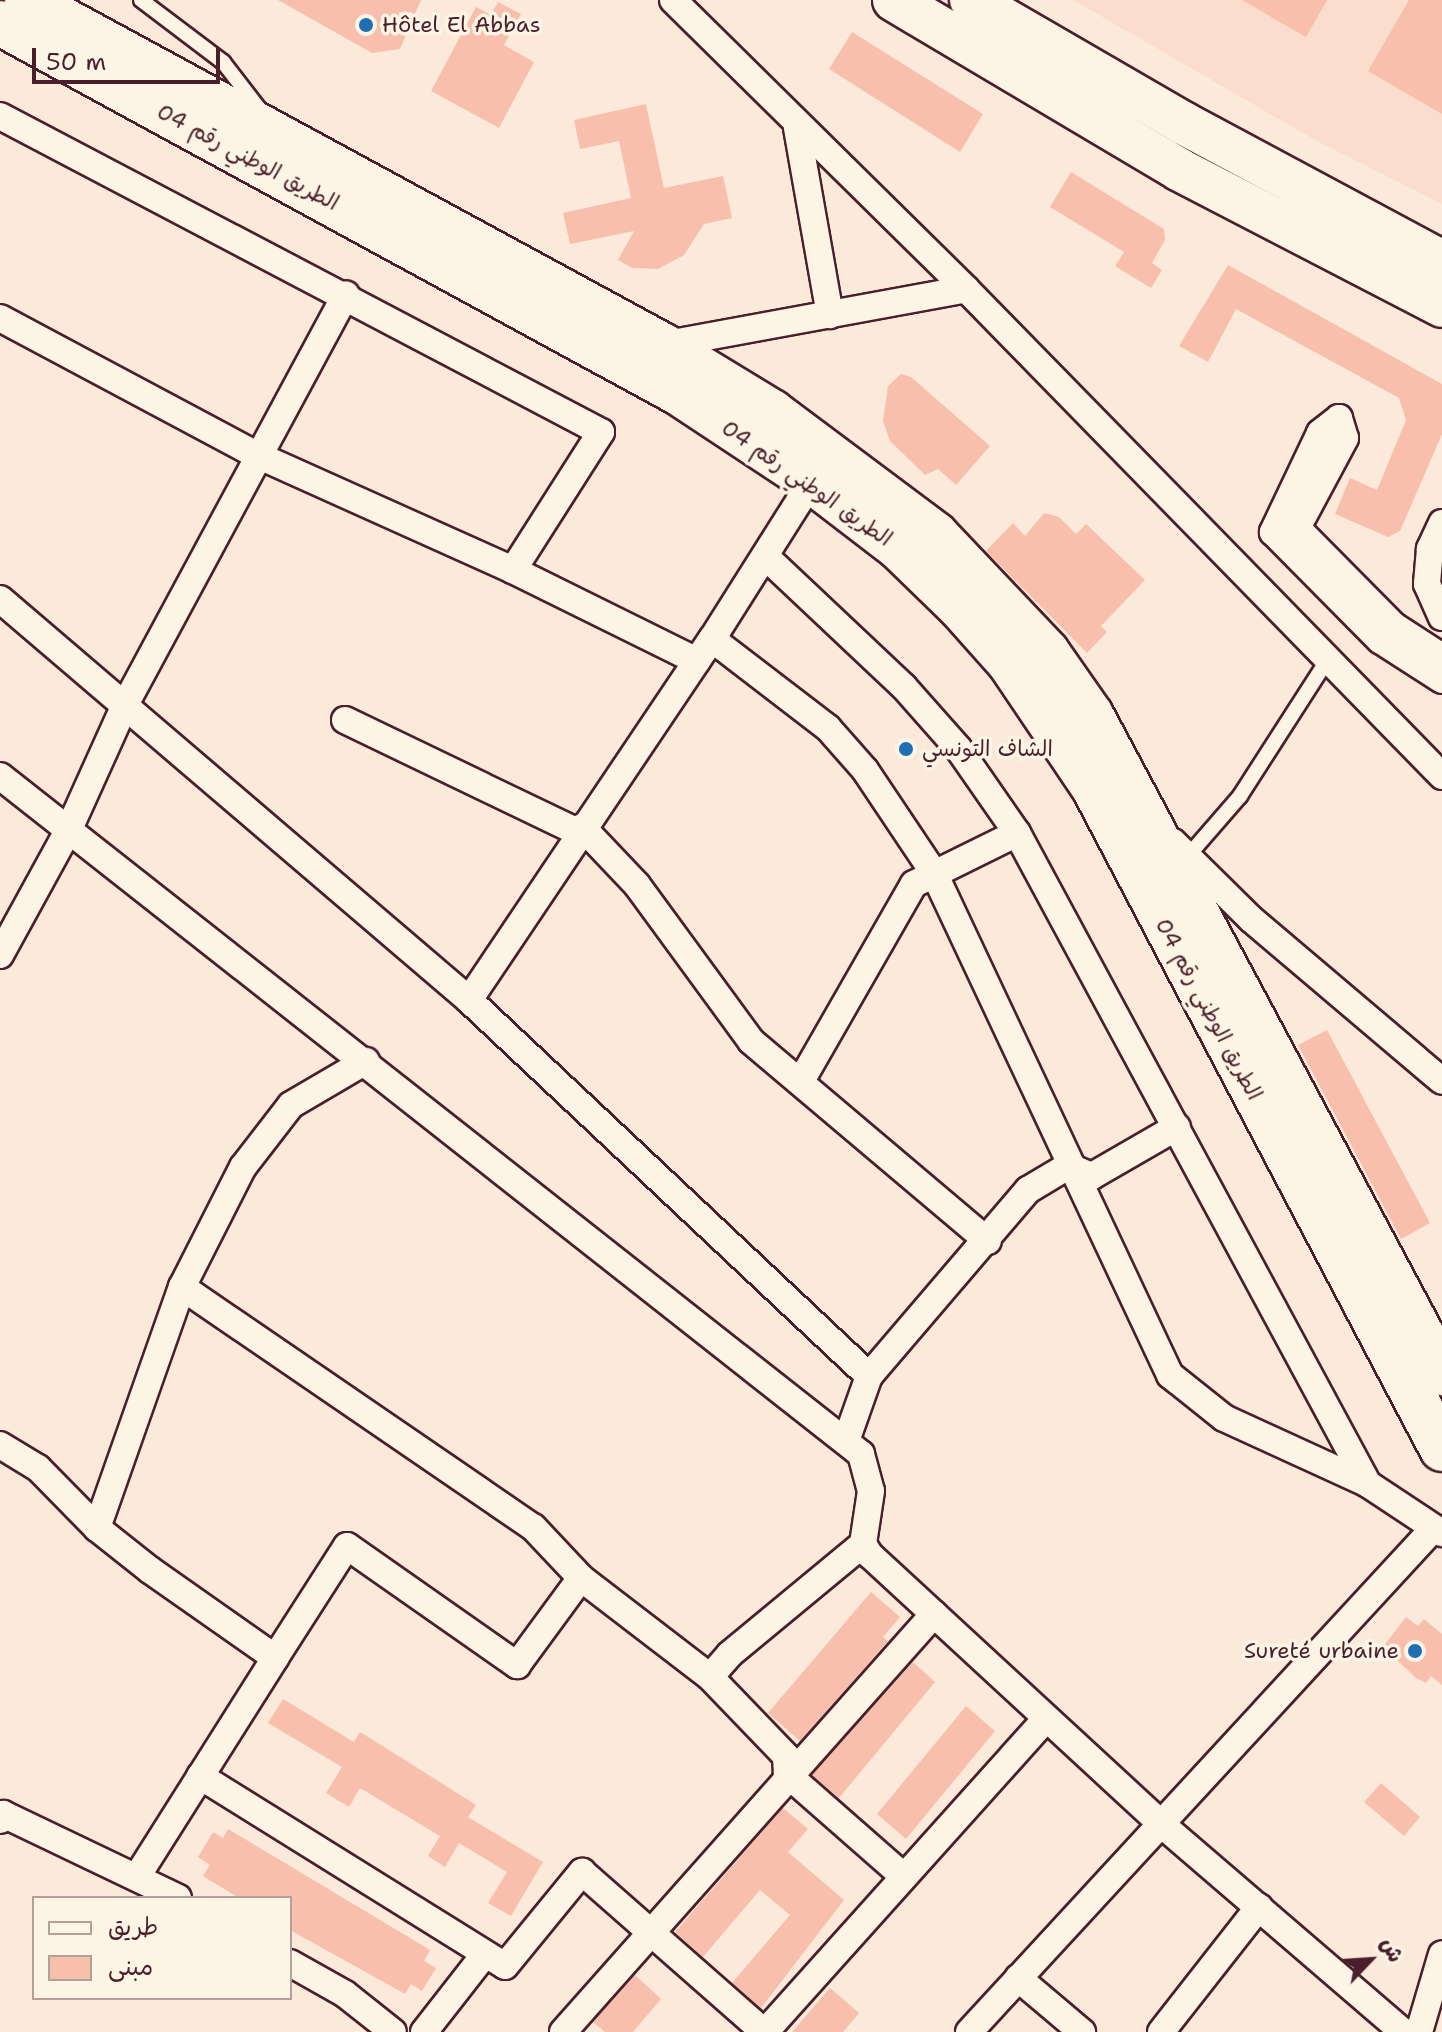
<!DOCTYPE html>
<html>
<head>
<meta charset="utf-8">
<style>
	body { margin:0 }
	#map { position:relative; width:1442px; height:2032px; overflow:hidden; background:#fbeada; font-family:"Shantell Sans","Playpen Sans Arabic",sans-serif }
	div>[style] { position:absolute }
	.built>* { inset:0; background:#faddcc }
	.building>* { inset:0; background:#f8bfad }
	.roads { filter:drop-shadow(2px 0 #4a1f2b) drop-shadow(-2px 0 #4a1f2b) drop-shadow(0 2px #4a1f2b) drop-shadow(0 -2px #4a1f2b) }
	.service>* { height:14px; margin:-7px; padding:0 7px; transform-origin:7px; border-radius:7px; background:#fcf5e5 }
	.minor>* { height:26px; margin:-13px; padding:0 13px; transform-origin:13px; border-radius:13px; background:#fcf5e5 }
	.primary>* { height:42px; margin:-21px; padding:0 21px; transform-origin:21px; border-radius:21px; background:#fcf5e5 }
	.trunk>* { height:44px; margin:-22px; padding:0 22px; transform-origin:22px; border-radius:22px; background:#fcf5e5 }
	.dots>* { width:22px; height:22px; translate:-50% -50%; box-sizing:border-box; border:4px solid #fcf5e5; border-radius:50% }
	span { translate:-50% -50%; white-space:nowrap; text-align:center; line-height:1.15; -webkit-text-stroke:7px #fcf5e5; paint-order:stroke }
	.poi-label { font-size:22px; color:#4a1f2b }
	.left { translate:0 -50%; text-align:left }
	.right { translate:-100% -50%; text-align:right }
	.street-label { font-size:22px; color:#4a1f2b }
	.legend { position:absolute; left:32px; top:1896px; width:260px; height:104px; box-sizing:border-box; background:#fcf5e5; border:2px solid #b59f9b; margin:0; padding:10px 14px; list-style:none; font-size:24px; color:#4a1f2b }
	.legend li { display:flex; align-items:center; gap:16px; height:40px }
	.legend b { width:40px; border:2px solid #b59f9b }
	.north { position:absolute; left:1330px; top:1920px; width:80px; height:80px; -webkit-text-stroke:6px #fcf5e5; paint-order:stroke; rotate:65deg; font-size:22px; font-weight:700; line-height:32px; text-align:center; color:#4a1f2b }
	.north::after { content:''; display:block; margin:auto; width:28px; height:36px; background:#4a1f2b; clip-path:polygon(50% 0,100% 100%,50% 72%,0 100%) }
	.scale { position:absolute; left:32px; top:48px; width:188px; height:36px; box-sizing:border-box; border:4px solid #4a1f2b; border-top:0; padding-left:10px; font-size:24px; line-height:28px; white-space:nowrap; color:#4a1f2b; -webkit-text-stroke:6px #fcf5e5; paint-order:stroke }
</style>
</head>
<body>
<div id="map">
	<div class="built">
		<i style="clip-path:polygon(1073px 0,1442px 0,1442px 204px,1317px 141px)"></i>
	</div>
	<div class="building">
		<i style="clip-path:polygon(278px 0,421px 0,400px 49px,372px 53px)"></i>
		<i style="clip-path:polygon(1242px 0,1327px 0,1306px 37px)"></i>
		<i style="clip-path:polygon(1409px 0,1442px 0,1442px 114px,1368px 71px)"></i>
		<i style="clip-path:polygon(498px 2px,521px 14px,504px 45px,534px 62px,499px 128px,431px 91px,476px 7px,491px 15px)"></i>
		<i style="clip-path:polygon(852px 32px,983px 114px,960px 152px,829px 69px)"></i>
		<i style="clip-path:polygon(646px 104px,664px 188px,723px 176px,732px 218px,704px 224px,684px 255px,658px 269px,632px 268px,618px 260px,634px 231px,570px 244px,563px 213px,631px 198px,619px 141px,580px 149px,574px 120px)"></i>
		<i style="clip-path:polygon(1071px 172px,1164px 229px,1165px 240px,1152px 263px,1162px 270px,1151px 288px,1115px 266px,1124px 252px,1050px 207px)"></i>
		<i style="clip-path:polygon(1228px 265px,1442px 384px,1442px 434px,1400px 531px,1388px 537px,1335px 514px,1350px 478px,1377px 490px,1406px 420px,1399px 398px,1236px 309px,1208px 362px,1179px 346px)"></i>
		<i style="clip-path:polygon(901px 374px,911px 377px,990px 446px,956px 485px,938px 469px,925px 475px,890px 441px,883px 421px,888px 386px)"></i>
		<i style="clip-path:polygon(1044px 513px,1059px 517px,1076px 534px,1086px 524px,1145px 580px,1101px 626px,1107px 632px,1087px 653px,986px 551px,1013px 523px,1025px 536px)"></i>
		<i style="clip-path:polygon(1327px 1030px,1430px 1223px,1401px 1239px,1298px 1045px)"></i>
		<i style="clip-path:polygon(871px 1592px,900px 1617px,883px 1637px,888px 1641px,800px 1741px,768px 1713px)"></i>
		<i style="clip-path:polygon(1406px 1617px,1418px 1626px,1424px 1619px,1442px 1634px,1442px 1685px,1431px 1676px,1426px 1683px,1416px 1678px,1383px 1647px)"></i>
		<i style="clip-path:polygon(913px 1662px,935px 1682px,839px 1798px,812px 1775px)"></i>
		<i style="clip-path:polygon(283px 1699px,354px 1742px,360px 1732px,405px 1760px,476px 1805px,468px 1817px,543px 1862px,511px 1916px,488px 1903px,507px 1872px,459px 1843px,445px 1867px,428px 1856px,440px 1836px,360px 1788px,349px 1807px,326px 1793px,342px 1767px,268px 1723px)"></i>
		<i style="clip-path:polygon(966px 1706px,995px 1731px,906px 1839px,877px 1814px)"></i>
		<i style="clip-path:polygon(1381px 1783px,1420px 1817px,1404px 1836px,1364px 1802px)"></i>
		<i style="clip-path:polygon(783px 1808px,808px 1829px,788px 1852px,844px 1900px,761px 2008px,732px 1983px,790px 1915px,760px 1890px,703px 1957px,675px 1932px)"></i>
		<i style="clip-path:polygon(228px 1829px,430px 1950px,424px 1961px,436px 1968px,422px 1991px,411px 1984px,405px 1994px,290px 1930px,290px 1898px,239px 1898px,203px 1876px,210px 1865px,198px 1857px,213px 1832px,223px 1838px)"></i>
		<i style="clip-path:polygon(635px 1975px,661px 1999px,633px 2032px,605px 2032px,593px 2022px)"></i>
		<i style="clip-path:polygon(830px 1988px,859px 2013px,843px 2032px,792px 2032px)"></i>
	</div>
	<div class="roads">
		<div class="service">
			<i style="left:141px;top:0;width:103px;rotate:37.1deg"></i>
			<i style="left:223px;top:62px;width:61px;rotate:52.4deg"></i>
			<i style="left:1187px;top:857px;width:81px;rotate:-49deg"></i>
			<i style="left:1240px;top:796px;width:163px;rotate:-57.3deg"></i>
		</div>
		<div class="minor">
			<i style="left:673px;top:0;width:412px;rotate:44.6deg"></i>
			<i style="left:966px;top:289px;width:681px;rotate:45.65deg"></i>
			<i style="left:0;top:116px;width:679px;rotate:27.73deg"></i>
			<i style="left:601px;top:432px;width:164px;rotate:122.5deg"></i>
			<i style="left:797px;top:128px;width:190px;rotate:80deg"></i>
			<i style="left:0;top:318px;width:291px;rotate:28.1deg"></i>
			<i style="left:257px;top:455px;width:281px;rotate:24.2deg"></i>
			<i style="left:513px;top:570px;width:205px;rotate:26.3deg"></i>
			<i style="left:662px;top:345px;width:309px;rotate:-10.4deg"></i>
			<i style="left:1442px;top:523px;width:29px;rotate:115deg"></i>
			<i style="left:1430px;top:549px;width:35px;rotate:95deg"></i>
			<i style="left:1427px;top:584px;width:36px;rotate:66deg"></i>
			<i style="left:765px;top:556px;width:191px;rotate:43.3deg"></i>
			<i style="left:904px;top:687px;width:81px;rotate:48.5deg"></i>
			<i style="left:958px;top:748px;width:103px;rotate:55.2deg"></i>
			<i style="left:1017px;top:833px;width:740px;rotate:61.67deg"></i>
			<i style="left:0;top:599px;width:617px;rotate:40.53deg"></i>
			<i style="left:469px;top:1000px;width:549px;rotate:43.23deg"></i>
			<i style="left:869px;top:1376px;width:69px;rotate:109.5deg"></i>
			<i style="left:712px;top:639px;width:146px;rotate:37.5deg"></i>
			<i style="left:828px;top:728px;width:56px;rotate:48.6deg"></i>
			<i style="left:865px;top:770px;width:124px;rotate:56.2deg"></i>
			<i style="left:934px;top:873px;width:555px;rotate:64.82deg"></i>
			<i style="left:1170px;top:1375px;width:69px;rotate:38.5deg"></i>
			<i style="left:1224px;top:1418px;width:158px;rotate:24.6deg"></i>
			<i style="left:1368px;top:1484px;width:89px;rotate:33.5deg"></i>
			<i style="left:1442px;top:657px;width:57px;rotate:-147.1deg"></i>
			<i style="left:1394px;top:626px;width:138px;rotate:-134.7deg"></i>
			<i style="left:1297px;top:528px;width:102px;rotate:-61.9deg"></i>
			<i style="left:1345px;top:438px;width:21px;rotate:-107deg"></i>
			<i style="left:1339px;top:418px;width:24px;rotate:142deg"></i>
			<i style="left:1320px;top:433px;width:110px;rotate:115.4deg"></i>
			<i style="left:1273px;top:532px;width:152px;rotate:45.3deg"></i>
			<i style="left:1380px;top:640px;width:74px;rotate:32.8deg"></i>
			<i style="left:345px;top:720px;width:259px;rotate:25.7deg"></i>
			<i style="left:0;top:776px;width:1096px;rotate:38.22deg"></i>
			<i style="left:861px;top:1454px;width:38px;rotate:75deg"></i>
			<i style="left:871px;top:1491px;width:54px;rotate:98.6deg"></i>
			<i style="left:863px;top:1544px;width:13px;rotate:58deg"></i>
			<i style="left:870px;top:1555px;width:393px;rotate:42.7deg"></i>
			<i style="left:1159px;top:1822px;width:322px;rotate:40.7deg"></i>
			<i style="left:582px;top:827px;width:80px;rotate:46.5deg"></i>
			<i style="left:637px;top:885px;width:193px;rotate:53.8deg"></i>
			<i style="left:751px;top:1041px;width:310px;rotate:40.2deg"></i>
			<i style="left:1173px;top:842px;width:110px;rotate:44.6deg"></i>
			<i style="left:1251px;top:919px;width:250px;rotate:40.3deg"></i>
			<i style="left:0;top:955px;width:144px;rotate:-61.3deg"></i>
			<i style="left:69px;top:829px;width:138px;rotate:-65.7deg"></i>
			<i style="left:126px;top:703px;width:464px;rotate:-61.7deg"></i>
			<i style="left:469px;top:1000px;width:435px;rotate:-56.1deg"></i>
			<i style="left:712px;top:639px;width:187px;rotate:-57.7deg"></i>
			<i style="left:801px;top:1081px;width:227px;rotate:-60.2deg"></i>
			<i style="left:914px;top:884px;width:115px;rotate:-26.3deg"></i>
			<i style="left:182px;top:1287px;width:425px;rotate:34.4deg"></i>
			<i style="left:533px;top:1527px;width:70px;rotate:46.7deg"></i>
			<i style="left:869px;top:1376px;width:245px;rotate:-49.5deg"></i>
			<i style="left:1028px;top:1190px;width:47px;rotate:-31deg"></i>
			<i style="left:1068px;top:1166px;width:26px;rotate:23deg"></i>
			<i style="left:1092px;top:1176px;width:98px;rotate:-30deg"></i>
			<i style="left:0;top:1445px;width:44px;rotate:31.2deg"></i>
			<i style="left:38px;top:1468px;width:84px;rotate:45.5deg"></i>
			<i style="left:97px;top:1528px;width:68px;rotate:38.4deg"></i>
			<i style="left:150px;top:1570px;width:153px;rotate:35.1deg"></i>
			<i style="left:275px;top:1658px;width:133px;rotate:-57.3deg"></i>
			<i style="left:347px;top:1546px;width:208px;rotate:35deg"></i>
			<i style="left:517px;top:1665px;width:108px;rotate:-53.7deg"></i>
			<i style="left:581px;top:1578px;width:163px;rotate:37.5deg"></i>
			<i style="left:710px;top:1677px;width:110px;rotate:46.1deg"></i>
			<i style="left:786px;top:1756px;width:18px;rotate:87deg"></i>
			<i style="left:787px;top:1774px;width:153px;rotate:41.3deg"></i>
			<i style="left:97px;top:1528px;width:256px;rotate:-70.6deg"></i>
			<i style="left:182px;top:1287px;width:135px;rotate:-63.1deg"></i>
			<i style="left:243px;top:1167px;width:78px;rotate:-52.3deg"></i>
			<i style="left:291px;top:1105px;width:87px;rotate:-30.4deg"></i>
			<i style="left:710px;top:1677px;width:30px;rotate:-49deg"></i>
			<i style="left:730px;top:1654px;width:173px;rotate:-39.6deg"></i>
			<i style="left:200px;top:1776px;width:359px;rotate:31.9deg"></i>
			<i style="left:505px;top:1966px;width:122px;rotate:-50.7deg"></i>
			<i style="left:582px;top:1872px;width:242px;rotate:41.3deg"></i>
			<i style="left:0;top:1820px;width:7px;rotate:-63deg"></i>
			<i style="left:3px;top:1814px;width:194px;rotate:25.6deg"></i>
			<i style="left:138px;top:1875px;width:257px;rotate:-57.7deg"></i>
			<i style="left:290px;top:1963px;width:63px;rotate:29.4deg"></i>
			<i style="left:345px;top:1994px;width:61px;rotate:38.4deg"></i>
			<i style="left:1018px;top:1978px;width:84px;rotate:40.2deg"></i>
			<i style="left:424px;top:2032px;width:99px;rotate:-52deg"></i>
			<i style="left:563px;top:2032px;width:559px;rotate:-48.41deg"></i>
			<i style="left:765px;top:2032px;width:421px;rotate:-48.1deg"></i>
			<i style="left:969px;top:2032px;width:684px;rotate:-47.31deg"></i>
			<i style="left:1161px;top:2032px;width:159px;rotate:-51.9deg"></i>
			<i style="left:1419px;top:2032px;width:81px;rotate:-73.6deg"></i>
		</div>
		<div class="primary">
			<i style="left:894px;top:0;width:333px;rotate:30.7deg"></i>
			<i style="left:1180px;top:170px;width:295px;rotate:27.4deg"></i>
			<i style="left:971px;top:0;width:245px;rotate:30.1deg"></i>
			<i style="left:1183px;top:123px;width:294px;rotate:28.2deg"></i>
		</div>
		<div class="trunk">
			<i style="left:27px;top:0;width:723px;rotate:28.52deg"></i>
			<i style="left:662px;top:345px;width:129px;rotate:31.3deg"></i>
			<i style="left:772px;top:412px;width:204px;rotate:36.8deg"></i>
			<i style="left:935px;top:534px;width:163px;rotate:46.5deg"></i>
			<i style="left:1047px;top:652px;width:77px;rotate:55.1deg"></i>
			<i style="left:1091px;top:715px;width:746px;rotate:61.92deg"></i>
			<i style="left:0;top:23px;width:773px;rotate:28.59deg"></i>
			<i style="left:679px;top:393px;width:159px;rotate:33.5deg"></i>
			<i style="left:812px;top:481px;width:108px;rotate:37.5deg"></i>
			<i style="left:898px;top:547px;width:86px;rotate:44.1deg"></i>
			<i style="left:960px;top:607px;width:74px;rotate:48.3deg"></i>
			<i style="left:1009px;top:662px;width:152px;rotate:56deg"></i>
			<i style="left:1094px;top:788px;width:747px;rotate:62.23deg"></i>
		</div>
	</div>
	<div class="dots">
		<i style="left:366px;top:25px;background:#1f6fb2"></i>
		<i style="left:906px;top:749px;background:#1f6fb2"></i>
		<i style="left:1415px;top:1651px;background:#1f6fb2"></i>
	</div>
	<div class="poi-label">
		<span class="left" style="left:382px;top:25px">Hôtel El Abbas</span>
		<span class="left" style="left:922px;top:749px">الشاف التونسي</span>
		<span class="right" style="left:1399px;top:1651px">Sureté urbaine</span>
	</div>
	<div class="street-label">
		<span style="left:248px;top:157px;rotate:28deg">الطريق الوطني رقم 04</span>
		<span style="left:807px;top:483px;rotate:35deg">الطريق الوطني رقم 04</span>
		<span style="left:1209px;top:1009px;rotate:62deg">الطريق الوطني رقم 04</span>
	</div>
	<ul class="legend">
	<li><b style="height:10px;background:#fcf5e5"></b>طريق</li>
	<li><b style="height:22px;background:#f8bfad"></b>مبنى</li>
	</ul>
	<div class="north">ش</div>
	<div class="scale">50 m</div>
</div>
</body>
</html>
